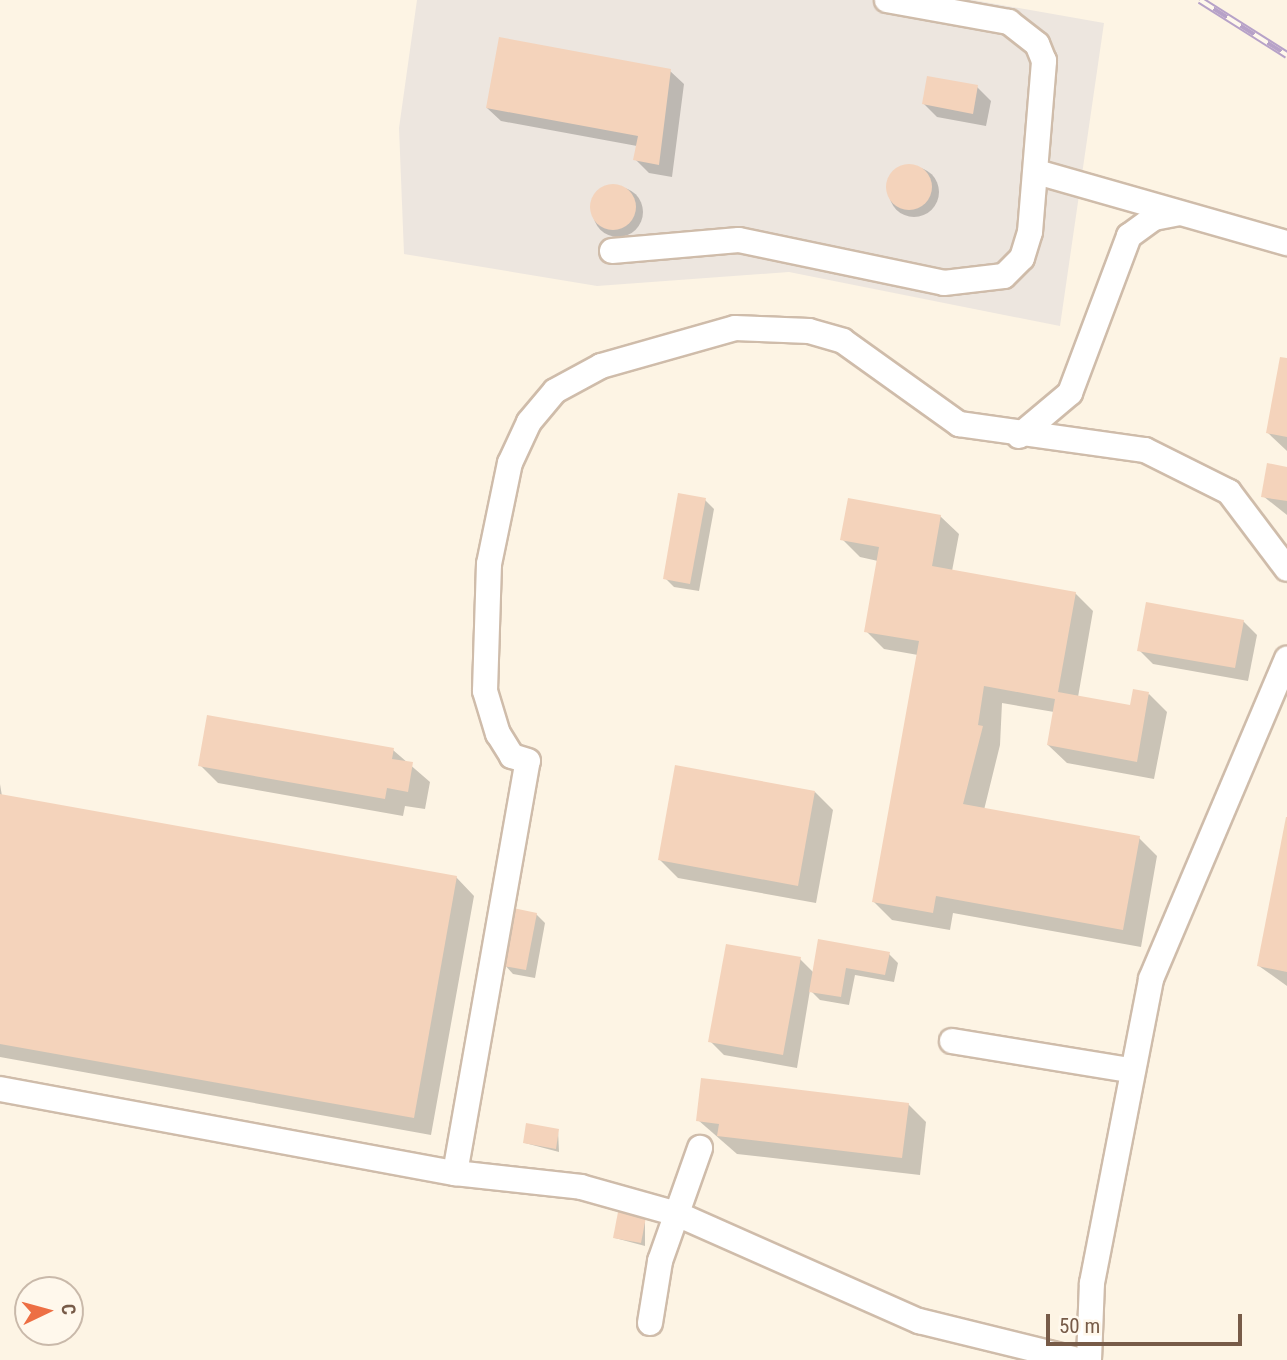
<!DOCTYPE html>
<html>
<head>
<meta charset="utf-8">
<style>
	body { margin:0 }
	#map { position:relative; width:1287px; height:1360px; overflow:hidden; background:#fdf4e4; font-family:"Roboto Condensed",sans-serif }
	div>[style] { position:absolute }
	.industrial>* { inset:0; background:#ede6df }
	.shadow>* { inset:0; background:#0003 }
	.round { border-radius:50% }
	.building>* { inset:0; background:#f4d3bb }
	.roads { filter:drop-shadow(2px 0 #cfbcaa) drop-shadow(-2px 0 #cfbcaa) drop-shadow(0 2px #cfbcaa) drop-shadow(0 -2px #cfbcaa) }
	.minor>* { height:24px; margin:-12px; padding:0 12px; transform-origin:12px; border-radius:12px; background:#fff }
	.rail>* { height:8px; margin-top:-4px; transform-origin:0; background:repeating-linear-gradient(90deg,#fff8ec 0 16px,#b7a2c8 0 32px); box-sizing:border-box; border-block:2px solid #b7a2c8 }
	span { translate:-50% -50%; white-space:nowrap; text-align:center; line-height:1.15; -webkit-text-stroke:5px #fff8ec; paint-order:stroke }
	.north { position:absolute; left:14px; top:1276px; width:70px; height:70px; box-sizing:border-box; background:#fff8ec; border:2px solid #c9b9aa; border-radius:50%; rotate:85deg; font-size:19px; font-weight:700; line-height:28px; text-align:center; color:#775b48 }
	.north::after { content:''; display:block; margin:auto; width:24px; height:32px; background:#ed6f44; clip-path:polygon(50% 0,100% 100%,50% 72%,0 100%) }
	.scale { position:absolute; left:1046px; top:1314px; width:196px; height:32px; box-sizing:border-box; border:4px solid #775b48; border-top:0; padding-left:9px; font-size:21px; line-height:24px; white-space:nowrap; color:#775b48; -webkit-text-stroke:5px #fff8ec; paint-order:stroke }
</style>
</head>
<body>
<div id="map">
	<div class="industrial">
		<i style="clip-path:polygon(417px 0,973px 0,1104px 23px,1060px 326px,789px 272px,597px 286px,404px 254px,399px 128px)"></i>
	</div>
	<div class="shadow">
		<i style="clip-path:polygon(670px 71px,684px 84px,672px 177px,649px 173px,635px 159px,637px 146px,501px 121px,487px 108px)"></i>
		<i style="clip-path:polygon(977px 87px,991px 101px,986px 126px,937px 117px,924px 104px)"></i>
		<i class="round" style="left:889px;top:167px;width:50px;height:50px"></i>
		<i class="round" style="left:593px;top:187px;width:50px;height:50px"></i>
		<i style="clip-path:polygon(1287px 360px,1287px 451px,1268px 433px)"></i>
		<i style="clip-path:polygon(1287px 469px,1287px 515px,1263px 496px)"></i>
		<i style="clip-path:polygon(705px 500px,714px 509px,699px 591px,674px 587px,665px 578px)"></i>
		<i style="clip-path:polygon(940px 516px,959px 534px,952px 571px,1075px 593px,1093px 611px,1078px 697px,1132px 707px,1149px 694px,1167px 712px,1154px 779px,1067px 763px,1048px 745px,1054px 712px,1002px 703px,1000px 745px,984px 810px,1139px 838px,1157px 856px,1141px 947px,953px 913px,950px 930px,892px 920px,874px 902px,918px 655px,884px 649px,866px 631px,878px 561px,860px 557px,842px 539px)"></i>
		<i style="clip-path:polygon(1243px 621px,1257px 635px,1248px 681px,1153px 664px,1139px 650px)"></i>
		<i style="clip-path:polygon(393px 750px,430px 782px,425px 809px,405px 806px,403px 816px,218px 783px,200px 765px)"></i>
		<i style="clip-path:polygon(0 784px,2px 796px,456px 877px,474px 896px,431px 1135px,0 1057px)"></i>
		<i style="clip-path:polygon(815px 792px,833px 810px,816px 903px,678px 878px,660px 860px)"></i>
		<i style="clip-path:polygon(1287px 820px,1287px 986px,1259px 966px)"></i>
		<i style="clip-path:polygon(536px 914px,545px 923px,535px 978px,513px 974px,505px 965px)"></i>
		<i style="clip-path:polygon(889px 954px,898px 963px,894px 982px,855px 975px,849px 1005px,820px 1000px,810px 990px,797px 1068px,724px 1055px,710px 1041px,800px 959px,814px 973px)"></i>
		<i style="clip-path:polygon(908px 1104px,926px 1122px,920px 1175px,737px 1154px,698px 1120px)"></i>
		<i style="clip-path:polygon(558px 1130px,559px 1152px,525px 1143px)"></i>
		<i style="clip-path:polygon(645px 1219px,645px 1246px,615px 1238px)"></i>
	</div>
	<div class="building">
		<i style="clip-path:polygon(499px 37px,671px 69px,659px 165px,633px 160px,638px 136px,486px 108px)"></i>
		<i style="clip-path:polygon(927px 76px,978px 85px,973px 114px,922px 104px)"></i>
		<i class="round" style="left:886px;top:164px;width:46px;height:46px"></i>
		<i class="round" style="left:590px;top:184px;width:46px;height:46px"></i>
		<i style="clip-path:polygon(1280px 357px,1287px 358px,1287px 437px,1266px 433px)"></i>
		<i style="clip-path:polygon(1267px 463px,1287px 467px,1287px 501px,1261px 497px)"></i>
		<i style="clip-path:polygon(678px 493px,706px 498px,690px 584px,663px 579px)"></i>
		<i style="clip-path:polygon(848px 498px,941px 515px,932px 566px,1076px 592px,1058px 692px,1130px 705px,1133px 689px,1149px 692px,1137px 762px,1047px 745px,1055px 699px,984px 686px,978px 725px,983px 726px,963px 804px,1140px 836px,1123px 930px,936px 896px,933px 913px,872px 902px,919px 641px,864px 632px,879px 547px,840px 540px)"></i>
		<i style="clip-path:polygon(1146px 602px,1244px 620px,1235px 668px,1137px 651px)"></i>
		<i style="clip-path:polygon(207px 715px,394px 748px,392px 759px,413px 762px,408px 792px,387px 788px,385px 799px,198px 766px)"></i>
		<i style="clip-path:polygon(675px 765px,815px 791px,798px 886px,658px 860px)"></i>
		<i style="clip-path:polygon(0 794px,457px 876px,414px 1118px,0 1044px)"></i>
		<i style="clip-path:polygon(1286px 817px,1287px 817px,1287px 972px,1257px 966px)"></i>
		<i style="clip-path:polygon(513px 908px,537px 913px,526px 970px,503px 966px)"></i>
		<i style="clip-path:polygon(818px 939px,890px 952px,885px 975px,846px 968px,841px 997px,809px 992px)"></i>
		<i style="clip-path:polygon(726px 944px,801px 957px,783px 1055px,708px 1042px)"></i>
		<i style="clip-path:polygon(701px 1078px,909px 1103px,902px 1158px,717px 1136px,719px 1124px,696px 1121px)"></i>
		<i style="clip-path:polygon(526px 1123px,559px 1129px,556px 1149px,523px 1143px)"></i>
		<i style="clip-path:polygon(618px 1212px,646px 1217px,641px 1243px,613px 1238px)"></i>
	</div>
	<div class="roads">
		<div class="minor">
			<i style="left:1037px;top:172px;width:260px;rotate:15.9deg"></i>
			<i style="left:612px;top:251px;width:127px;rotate:-5deg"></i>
			<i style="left:739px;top:240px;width:209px;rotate:11.8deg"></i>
			<i style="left:944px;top:283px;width:60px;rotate:-6.7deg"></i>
			<i style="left:1004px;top:276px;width:25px;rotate:-45deg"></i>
			<i style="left:1022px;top:258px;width:27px;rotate:-73deg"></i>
			<i style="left:1030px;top:232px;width:172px;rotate:-85.3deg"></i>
			<i style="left:1044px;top:61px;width:18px;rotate:-112deg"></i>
			<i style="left:1037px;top:44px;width:36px;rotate:-142deg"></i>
			<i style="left:1009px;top:22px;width:124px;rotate:-169.8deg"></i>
			<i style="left:1019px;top:436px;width:67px;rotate:-40.1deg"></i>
			<i style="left:1070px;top:393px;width:168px;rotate:-69.4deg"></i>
			<i style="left:1129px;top:236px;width:31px;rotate:-36deg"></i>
			<i style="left:1154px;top:218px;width:25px;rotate:-11deg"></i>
			<i style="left:952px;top:1041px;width:179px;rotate:9.3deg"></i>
			<i style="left:0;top:1089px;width:463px;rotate:10.5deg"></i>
			<i style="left:455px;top:1173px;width:127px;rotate:6.3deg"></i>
			<i style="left:581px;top:1187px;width:100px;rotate:15.7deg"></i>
			<i style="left:677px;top:1214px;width:265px;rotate:23.9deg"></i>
			<i style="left:919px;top:1321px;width:164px;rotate:13.8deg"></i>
			<i style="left:455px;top:1173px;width:418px;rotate:-80deg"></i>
			<i style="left:528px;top:761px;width:17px;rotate:-163deg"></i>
			<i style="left:512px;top:756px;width:26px;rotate:-122deg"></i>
			<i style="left:498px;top:734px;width:45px;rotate:-106.8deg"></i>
			<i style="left:485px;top:691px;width:127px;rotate:-88.2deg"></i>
			<i style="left:489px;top:564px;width:103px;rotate:-78.3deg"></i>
			<i style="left:510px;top:463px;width:45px;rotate:-65.1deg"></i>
			<i style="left:529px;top:422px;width:40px;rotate:-50deg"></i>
			<i style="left:555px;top:391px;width:52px;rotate:-28.5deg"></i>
			<i style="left:601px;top:366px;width:139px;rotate:-15.8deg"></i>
			<i style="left:735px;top:328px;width:74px;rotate:2.3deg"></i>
			<i style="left:809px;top:331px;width:35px;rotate:16deg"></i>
			<i style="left:843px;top:341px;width:143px;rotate:35.6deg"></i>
			<i style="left:959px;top:424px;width:188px;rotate:8deg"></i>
			<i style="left:1145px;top:450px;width:94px;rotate:26.6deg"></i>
			<i style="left:1229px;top:492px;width:96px;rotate:53deg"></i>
			<i style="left:650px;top:1323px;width:63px;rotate:-80.8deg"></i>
			<i style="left:660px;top:1261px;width:120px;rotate:-70.5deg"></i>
			<i style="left:1089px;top:1360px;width:77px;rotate:-87.8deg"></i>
			<i style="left:1092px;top:1283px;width:310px;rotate:-79deg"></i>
			<i style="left:1151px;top:979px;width:348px;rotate:-67deg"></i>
		</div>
	</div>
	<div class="rail">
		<i style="left:1200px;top:0;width:103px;rotate:32.3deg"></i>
	</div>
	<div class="north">С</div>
	<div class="scale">50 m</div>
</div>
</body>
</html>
